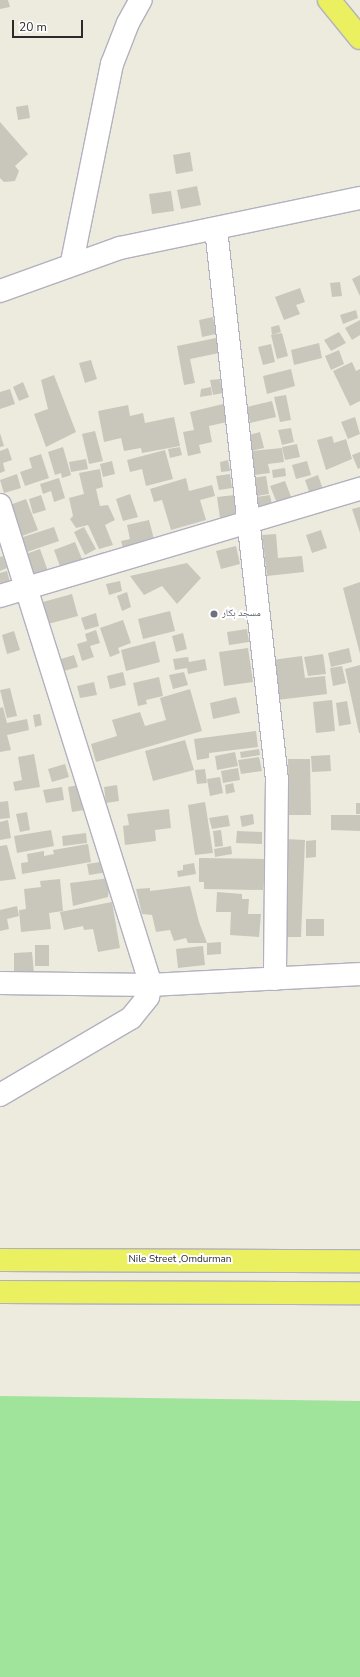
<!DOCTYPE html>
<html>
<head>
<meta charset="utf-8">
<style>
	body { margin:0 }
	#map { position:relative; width:360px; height:1677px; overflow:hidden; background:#edeade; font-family:"Nunito Sans","Noto Naskh Arabic",sans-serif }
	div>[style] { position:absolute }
	.green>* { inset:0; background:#a0e39b }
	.building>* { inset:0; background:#c9c7bc }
	.roads { filter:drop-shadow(1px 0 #b2b1bf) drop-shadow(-1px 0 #b2b1bf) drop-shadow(0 1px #b2b1bf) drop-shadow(0 -1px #b2b1bf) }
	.minor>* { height:22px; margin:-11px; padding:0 11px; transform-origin:11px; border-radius:11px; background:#fff }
	.major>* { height:22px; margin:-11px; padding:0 11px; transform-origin:11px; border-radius:11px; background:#ebf060 }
	.dots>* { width:11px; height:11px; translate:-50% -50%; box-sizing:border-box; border:2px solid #fff; border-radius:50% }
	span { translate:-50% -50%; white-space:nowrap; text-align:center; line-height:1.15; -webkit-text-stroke:4px #fff; paint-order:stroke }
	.worship-label { font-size:10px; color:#5b616d }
	.left { translate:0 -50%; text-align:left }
	.street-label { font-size:10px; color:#2b2b2b }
	.scale { position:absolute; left:12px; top:20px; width:71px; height:18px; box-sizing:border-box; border:2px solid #2b2b2b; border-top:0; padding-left:5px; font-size:12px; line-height:14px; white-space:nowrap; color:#2b2b2b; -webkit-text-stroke:3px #fff; paint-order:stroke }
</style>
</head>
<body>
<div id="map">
	<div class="green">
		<i style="clip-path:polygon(0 1396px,360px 1401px,360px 1677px,0 1677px)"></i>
	</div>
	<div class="building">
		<i style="clip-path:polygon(0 0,8px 0,10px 7px,0 9px)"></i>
		<i style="clip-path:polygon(28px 105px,30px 118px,18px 120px,16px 107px)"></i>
		<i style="clip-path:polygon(0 122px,28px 154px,15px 166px,19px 171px,15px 181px,4px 182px,0 178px)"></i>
		<i style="clip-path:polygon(190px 152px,193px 171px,176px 174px,173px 155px)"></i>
		<i style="clip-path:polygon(197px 186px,201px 205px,181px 209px,177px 190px)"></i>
		<i style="clip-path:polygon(171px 191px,174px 211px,152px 214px,149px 194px)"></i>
		<i style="clip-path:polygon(360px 275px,360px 296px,352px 279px)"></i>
		<i style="clip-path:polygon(340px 282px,342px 296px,332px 297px,330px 283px)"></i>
		<i style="clip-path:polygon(300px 288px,305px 302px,296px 305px,300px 314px,284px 320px,275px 297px)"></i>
		<i style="clip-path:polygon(356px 310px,358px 318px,343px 324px,340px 315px)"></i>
		<i style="clip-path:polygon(213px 317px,216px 334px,202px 337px,199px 320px)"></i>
		<i style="clip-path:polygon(360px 320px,360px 335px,352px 340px,345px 328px)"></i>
		<i style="clip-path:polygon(279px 325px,281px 332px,272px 335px,271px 327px)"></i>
		<i style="clip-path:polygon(339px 332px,346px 343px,331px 351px,324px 340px)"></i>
		<i style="clip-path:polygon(282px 333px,288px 356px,277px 359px,271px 335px)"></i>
		<i style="clip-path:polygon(216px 338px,219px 353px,190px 359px,195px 383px,184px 385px,177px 346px)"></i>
		<i style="clip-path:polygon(319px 343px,322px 358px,294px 365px,291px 350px)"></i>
		<i style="clip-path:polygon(271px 344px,275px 362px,263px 365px,258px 347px)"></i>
		<i style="clip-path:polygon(339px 350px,344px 364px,331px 370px,325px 356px)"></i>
		<i style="clip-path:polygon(91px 360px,97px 379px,85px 383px,79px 363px)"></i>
		<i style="clip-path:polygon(352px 362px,356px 371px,360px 369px,360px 401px,350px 406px,333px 371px)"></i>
		<i style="clip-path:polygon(291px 369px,295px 386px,267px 394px,263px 376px)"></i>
		<i style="clip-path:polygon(54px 375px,76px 432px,46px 447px,34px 414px,48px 409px,41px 380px)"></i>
		<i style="clip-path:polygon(220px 379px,223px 393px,213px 395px,210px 380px)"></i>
		<i style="clip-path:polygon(23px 382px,29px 397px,19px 401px,13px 387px)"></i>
		<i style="clip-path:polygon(211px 387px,212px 395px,200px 397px,201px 389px)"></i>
		<i style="clip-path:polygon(10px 389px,15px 404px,0 409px,0 392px)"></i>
		<i style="clip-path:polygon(286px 395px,291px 420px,280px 422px,274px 397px)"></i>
		<i style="clip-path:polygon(272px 401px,276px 417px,250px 423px,247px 407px)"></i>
		<i style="clip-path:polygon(223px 404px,227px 422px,209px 426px,212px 442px,199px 445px,201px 453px,188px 456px,183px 432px,194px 430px,190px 412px)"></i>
		<i style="clip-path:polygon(128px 405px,130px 416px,143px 413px,145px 423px,174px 417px,180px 446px,142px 453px,141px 448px,124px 451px,121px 438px,104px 442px,98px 411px)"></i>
		<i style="clip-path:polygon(355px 417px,360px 434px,348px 439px,341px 422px)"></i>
		<i style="clip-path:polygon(291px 428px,294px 442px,282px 445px,278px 430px)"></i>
		<i style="clip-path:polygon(95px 431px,103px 461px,89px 464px,82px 434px)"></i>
		<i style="clip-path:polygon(260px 432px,264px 448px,251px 451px,249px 435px)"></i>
		<i style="clip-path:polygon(0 433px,4px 446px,0 447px)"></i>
		<i style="clip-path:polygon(332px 436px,334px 443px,346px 439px,352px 459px,326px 470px,317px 440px)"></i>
		<i style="clip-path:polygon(297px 444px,300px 457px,285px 460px,282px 447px)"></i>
		<i style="clip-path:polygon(63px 447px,71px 475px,62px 478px,61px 473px,55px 475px,48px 452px)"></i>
		<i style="clip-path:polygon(180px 447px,182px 455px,170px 458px,168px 449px)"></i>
		<i style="clip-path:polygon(8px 448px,12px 460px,3px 463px,5px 471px,0 473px,0 451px)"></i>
		<i style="clip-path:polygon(282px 448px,284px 462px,268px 464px,270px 473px,255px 475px,252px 451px)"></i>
		<i style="clip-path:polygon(165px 450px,173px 479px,146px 486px,142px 469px,130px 472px,127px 460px)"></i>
		<i style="clip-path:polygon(360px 452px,360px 468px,358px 469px,352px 455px)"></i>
		<i style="clip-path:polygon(41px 454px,49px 478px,25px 486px,20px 472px,32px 468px,29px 458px)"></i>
		<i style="clip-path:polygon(86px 459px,88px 469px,71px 472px,69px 462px)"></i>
		<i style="clip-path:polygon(228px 460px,230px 471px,221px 472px,220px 462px)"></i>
		<i style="clip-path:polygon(112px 461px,115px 474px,103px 477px,100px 464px)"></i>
		<i style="clip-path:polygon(307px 461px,311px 475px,296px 479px,292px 465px)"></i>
		<i style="clip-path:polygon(285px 468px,286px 476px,273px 478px,272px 470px)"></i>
		<i style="clip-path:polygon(100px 469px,103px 487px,96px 489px,100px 506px,108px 505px,115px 520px,105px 525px,113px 545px,99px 549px,88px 525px,76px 528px,70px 519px,73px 516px,69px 498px,84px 494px,79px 473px)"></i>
		<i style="clip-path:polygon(17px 474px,21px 488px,4px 493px,0 480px)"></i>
		<i style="clip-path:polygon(230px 474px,232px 488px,219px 490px,216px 476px)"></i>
		<i style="clip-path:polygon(318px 475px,325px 495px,312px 500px,305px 480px)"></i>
		<i style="clip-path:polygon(266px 476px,269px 494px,257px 496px,253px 478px)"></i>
		<i style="clip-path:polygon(59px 478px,65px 498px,54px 502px,51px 491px,43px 494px,40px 484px)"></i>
		<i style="clip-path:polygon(186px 478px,189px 491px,212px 485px,215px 496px,200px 500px,206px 520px,171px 530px,162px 500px,154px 502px,150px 489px)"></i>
		<i style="clip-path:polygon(285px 481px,293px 502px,279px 508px,270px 486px)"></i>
		<i style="clip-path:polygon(130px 494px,138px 517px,123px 521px,116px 499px)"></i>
		<i style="clip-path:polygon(41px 495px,46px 510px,33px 514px,29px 499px)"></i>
		<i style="clip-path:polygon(235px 495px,238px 520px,221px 525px,217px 497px)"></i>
		<i style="clip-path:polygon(270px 495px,273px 510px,259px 512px,256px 497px)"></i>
		<i style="clip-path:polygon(26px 499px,38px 530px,22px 536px,10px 505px)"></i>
		<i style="clip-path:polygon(360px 507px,360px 533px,352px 509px)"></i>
		<i style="clip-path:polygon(149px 520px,156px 547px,125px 555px,121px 541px,130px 539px,127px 525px)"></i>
		<i style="clip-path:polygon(54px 527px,59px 541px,24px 553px,20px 538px)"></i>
		<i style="clip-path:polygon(84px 527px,96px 549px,85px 555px,74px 532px)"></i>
		<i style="clip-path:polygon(321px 530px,327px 548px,312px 553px,306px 535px)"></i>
		<i style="clip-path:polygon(276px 534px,278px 558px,302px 556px,304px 572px,267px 576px,262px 535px)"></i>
		<i style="clip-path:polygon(75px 542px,85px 566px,63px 574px,54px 550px)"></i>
		<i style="clip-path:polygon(236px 546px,240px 564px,221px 569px,216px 551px)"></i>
		<i style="clip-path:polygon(40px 549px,49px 574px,34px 579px,26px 554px)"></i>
		<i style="clip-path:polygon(103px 552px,106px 560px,90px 566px,88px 558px)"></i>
		<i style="clip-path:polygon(3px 556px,7px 568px,0 571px,0 557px)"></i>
		<i style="clip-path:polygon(187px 563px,201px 578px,177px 604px,162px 586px,144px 595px,130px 576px)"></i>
		<i style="clip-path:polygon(7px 571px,11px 586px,0 589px,0 573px)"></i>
		<i style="clip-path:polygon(120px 581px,122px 591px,109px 595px,106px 584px)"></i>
		<i style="clip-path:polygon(360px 582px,360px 654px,343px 588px)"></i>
		<i style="clip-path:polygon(127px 592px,131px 607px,122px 611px,117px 596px)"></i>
		<i style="clip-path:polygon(72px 594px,78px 616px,48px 624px,43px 602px)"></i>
		<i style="clip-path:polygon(170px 611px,175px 631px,143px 639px,138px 619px)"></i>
		<i style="clip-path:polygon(96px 613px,99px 626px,85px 630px,81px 618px)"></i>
		<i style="clip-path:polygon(123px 620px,131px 643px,118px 648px,120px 653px,110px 657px,100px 628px)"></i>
		<i style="clip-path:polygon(247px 629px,249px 642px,229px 645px,227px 632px)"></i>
		<i style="clip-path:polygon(96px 630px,100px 643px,90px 646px,94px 657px,82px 661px,77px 644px,87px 641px,85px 634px)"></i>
		<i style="clip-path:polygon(14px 631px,20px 650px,7px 654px,2px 635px)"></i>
		<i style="clip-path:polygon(183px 633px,187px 649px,176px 652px,172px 636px)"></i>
		<i style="clip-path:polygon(155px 641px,160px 662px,126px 671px,121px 650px)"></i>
		<i style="clip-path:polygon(248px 648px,253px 682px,224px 686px,219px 652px)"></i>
		<i style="clip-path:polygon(349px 648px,352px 662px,331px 667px,328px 653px)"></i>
		<i style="clip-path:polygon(323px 654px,326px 674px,308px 676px,304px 657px)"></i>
		<i style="clip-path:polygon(74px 655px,78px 667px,64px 671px,61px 659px)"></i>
		<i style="clip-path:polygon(302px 656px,305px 678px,325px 676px,327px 694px,277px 700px,272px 660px)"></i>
		<i style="clip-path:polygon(188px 657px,189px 662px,205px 659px,207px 670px,188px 674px,187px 668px,175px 670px,173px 659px)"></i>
		<i style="clip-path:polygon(360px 665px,360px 733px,359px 733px,345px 669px)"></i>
		<i style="clip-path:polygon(342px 666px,346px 683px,333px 686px,330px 668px)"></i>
		<i style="clip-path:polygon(123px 672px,126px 685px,110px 689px,107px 676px)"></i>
		<i style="clip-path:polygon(184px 672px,188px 685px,173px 689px,169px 675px)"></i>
		<i style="clip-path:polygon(159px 677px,163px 696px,146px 700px,147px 704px,138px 706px,133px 683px)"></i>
		<i style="clip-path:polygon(94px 682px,97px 695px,80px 698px,77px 686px)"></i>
		<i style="clip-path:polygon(10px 688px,17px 716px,7px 718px,0 690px)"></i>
		<i style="clip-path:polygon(190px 689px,202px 731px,96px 762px,91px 744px,117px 736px,112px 720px,140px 712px,145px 726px,166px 720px,160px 698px)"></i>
		<i style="clip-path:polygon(236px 697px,240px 713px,213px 719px,210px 703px)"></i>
		<i style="clip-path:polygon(332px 700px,335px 731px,316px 733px,313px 702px)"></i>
		<i style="clip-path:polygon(347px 701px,351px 724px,339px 726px,336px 703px)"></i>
		<i style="clip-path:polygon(3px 707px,7px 723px,27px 719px,29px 730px,7px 735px,11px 750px,0 752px,0 708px)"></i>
		<i style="clip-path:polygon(40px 714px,42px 725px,35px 727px,33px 715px)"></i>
		<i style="clip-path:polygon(256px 731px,258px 747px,209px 753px,209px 758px,197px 760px,194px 739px)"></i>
		<i style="clip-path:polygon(185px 740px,194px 770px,153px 781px,145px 751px)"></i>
		<i style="clip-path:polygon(259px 749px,260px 755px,241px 758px,240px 752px)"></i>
		<i style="clip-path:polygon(235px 752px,238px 766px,217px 770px,215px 756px)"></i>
		<i style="clip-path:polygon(34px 754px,40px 787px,15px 791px,13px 782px,22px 780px,18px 757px)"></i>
		<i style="clip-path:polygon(330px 755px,331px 771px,312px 772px,311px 756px)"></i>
		<i style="clip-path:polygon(259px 757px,262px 771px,241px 774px,238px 760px)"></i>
		<i style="clip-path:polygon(288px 759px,310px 759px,311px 815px,289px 815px)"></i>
		<i style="clip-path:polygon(65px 764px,69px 777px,52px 782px,48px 769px)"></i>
		<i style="clip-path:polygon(238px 768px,240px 780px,223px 783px,221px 771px)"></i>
		<i style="clip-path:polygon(205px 769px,207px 783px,197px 784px,195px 770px)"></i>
		<i style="clip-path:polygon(220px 777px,223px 793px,210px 796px,207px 779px)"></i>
		<i style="clip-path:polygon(233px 783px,235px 792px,226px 794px,225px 785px)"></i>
		<i style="clip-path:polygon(79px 785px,84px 810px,72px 812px,68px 787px)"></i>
		<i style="clip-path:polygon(117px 785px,119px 801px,106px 803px,104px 787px)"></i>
		<i style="clip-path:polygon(62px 787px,64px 800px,46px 803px,43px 790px)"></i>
		<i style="clip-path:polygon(8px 801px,10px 818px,0 819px,0 802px)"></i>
		<i style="clip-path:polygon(205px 802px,213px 853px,195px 855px,188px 805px)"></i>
		<i style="clip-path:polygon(356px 803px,360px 803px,360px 814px,356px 814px)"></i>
		<i style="clip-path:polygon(169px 809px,171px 828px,155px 830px,156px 841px,125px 845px,123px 826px,129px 825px,127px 814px)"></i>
		<i style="clip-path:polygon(27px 812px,30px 830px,20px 832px,16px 814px)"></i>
		<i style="clip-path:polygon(253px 814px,254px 824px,242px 827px,240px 816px)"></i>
		<i style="clip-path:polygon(228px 815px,230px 826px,212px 829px,209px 818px)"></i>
		<i style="clip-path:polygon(331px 815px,360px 815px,360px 831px,331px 830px)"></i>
		<i style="clip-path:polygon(8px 820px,11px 838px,0 840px,0 822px)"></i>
		<i style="clip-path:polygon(51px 830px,54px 846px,17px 853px,14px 836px)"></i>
		<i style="clip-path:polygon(221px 830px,223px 846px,215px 847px,213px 831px)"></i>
		<i style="clip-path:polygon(237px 831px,262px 832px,262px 844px,236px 843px)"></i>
		<i style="clip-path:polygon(86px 833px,87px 843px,63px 846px,62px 836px)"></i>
		<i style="clip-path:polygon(286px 839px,305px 840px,301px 937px,283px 937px)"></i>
		<i style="clip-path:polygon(316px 840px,316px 857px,306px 858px,306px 841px)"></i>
		<i style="clip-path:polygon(88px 844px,91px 862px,22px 874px,21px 863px,28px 862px,27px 854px,44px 851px,44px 856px,54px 854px,53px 850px)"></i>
		<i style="clip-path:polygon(7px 845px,16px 879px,0 881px,0 846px)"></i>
		<i style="clip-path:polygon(231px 846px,232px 854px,215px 857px,214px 849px)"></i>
		<i style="clip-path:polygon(199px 858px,266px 859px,263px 890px,204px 889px,204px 882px,199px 882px)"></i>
		<i style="clip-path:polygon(107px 861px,108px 872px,89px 875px,87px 864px)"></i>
		<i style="clip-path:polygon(194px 863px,196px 874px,178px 877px,177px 871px,183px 870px,183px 865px)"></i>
		<i style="clip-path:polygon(110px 878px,108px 897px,73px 906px,70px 883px)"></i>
		<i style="clip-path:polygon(60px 879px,63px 911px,49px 913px,51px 929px,21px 932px,19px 910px,26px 909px,24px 889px,41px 887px,40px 881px)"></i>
		<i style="clip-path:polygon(190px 886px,199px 922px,207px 943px,188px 943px,186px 938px,174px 941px,170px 930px,156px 932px,152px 915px,142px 914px,136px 889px,150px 888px,150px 891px)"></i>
		<i style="clip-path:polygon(217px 892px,242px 894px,242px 899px,249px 899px,248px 914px,261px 914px,259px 937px,230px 935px,231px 912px,216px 912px)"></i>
		<i style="clip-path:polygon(112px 902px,120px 948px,98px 952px,93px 929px,84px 930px,83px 926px,64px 930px,60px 912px)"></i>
		<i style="clip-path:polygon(17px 906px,19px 916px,7px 919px,9px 929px,0 931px,0 910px)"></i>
		<i style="clip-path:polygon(306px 919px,324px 919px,324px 936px,306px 936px)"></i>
		<i style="clip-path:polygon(221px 942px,221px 954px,207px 955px,207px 943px)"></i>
		<i style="clip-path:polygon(35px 945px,49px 945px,49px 966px,35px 966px)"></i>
		<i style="clip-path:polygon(203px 946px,205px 965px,178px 968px,176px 949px)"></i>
		<i style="clip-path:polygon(32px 952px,34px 973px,14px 974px,14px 953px)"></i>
	</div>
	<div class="roads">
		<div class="minor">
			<i style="left:216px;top:229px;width:554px;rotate:83.68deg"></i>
			<i style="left:277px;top:780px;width:199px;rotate:90.6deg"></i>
			<i style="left:72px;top:262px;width:202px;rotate:-78.6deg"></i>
			<i style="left:112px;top:64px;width:44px;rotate:-68.7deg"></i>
			<i style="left:128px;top:23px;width:26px;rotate:-61deg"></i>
			<i style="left:0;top:291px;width:127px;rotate:-19.7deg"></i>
			<i style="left:120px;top:248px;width:245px;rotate:-11.8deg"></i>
			<i style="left:0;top:505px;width:503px;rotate:72.54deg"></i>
			<i style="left:151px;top:985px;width:12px;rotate:104deg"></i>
			<i style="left:148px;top:997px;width:27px;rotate:129deg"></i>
			<i style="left:131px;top:1018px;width:152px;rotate:149.6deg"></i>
			<i style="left:0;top:596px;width:376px;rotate:-16.6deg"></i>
			<i style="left:0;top:983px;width:151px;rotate:0.8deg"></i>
			<i style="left:151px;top:985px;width:209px;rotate:-3deg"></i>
		</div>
		<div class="major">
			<i style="left:329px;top:0;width:49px;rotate:50.8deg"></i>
			<i style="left:0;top:1260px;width:360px;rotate:0.2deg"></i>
			<i style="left:0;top:1292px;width:360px;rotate:0.2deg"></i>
		</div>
	</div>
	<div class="dots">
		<i style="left:214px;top:614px;background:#6b7280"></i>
	</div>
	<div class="worship-label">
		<span class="left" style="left:222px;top:614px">مسجد بكار</span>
	</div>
	<div class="street-label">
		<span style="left:180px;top:1260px">Nile Street ,Omdurman</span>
	</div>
	<div class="scale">20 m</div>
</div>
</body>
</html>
